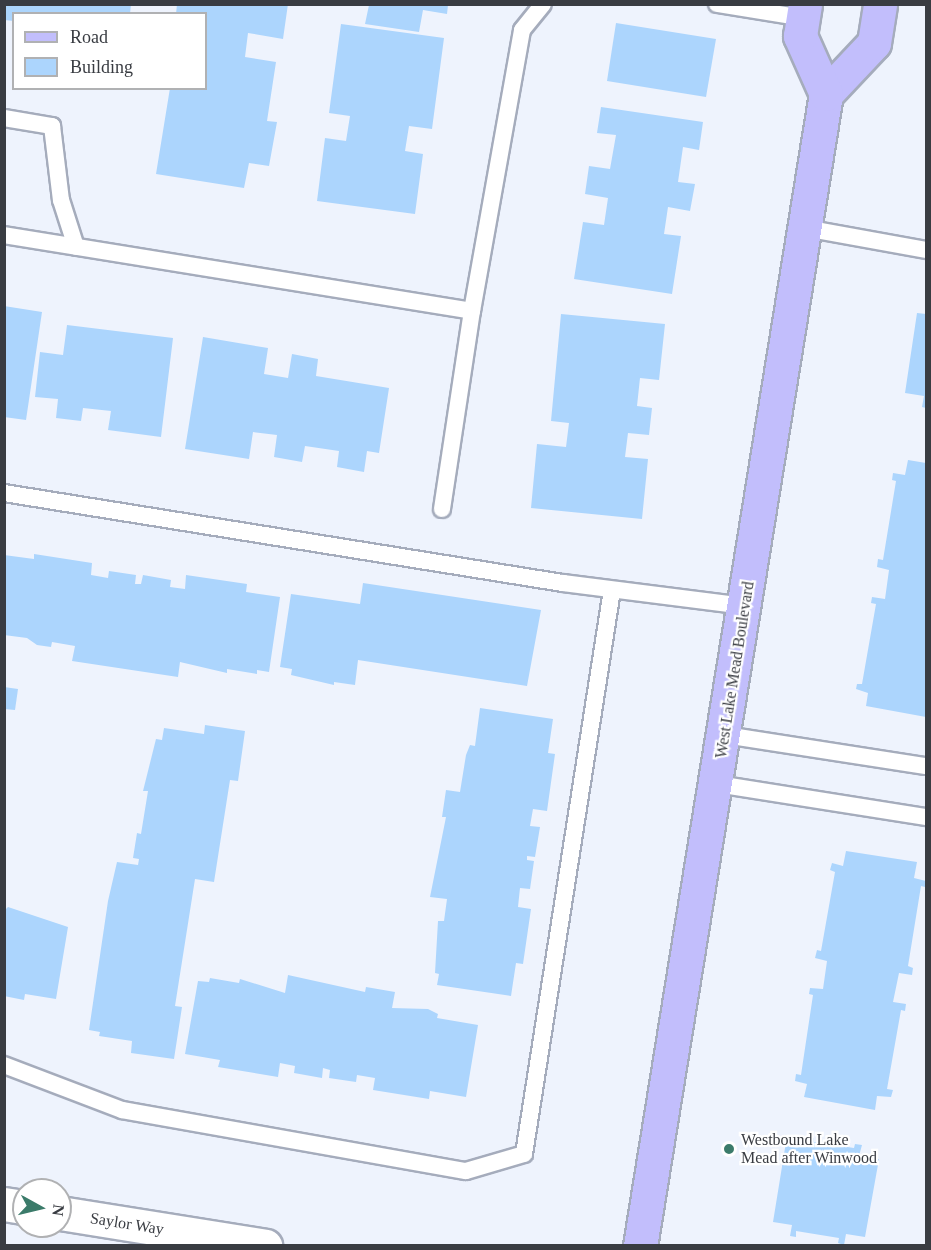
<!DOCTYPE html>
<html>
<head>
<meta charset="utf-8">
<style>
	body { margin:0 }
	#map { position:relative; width:931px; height:1250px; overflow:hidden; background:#eef3fd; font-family:"Times New Roman",serif }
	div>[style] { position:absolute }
	.building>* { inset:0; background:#acd5fd }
	.roads { filter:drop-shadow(2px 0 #a5acbc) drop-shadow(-2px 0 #a5acbc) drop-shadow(0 2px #a5acbc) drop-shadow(0 -2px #a5acbc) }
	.service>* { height:16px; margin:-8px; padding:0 8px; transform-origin:8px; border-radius:8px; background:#fff }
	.tertiary>* { height:33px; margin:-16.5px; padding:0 16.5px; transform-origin:16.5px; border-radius:16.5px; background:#fff }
	.primary>* { height:33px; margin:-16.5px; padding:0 16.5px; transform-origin:16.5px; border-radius:16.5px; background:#c2befc }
	.dots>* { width:16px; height:16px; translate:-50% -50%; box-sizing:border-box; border:3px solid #fff; border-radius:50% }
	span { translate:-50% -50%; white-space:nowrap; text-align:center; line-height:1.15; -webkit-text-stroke:4.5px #fff; paint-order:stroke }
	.street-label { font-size:16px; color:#393c42 }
	.poi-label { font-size:16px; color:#393c42 }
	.left { translate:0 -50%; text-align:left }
	.frame { position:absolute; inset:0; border:6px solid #393c42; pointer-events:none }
	.legend { position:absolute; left:12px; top:12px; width:195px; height:78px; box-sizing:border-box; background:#fff; border:2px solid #b0b1b3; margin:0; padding:8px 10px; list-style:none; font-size:18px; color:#393c42 }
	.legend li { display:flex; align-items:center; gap:12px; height:30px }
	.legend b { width:30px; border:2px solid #b0b1b3 }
	.north { position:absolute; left:12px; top:1178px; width:60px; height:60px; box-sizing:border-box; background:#fff; border:2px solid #b0b1b3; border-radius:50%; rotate:98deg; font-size:16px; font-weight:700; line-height:24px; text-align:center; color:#393c42 }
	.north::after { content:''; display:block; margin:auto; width:21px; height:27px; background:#3b7b6a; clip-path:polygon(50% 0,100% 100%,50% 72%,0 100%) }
</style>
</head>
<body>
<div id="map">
	<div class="building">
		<i style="clip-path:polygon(4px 4px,131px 4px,130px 14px,14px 14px,14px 21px,4px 20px)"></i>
		<i style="clip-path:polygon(177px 4px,288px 4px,283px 39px,248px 33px,245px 57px,276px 62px,267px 121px,277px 122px,269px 166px,249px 163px,244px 188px,156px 174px,170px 88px,206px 88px,206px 14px,176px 14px)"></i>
		<i style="clip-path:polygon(369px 5px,448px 5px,447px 14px,423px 10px,419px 32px,365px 24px)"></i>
		<i style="clip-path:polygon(616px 23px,716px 39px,706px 97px,607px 81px)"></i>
		<i style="clip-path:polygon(341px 24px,444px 38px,432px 129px,409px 126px,405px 151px,423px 154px,415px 214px,317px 201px,325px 138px,346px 141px,350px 116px,329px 113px)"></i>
		<i style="clip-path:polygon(601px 107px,703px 122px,699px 150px,683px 147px,678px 182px,695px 184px,690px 211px,668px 207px,664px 234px,681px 236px,672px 294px,574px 279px,583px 222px,604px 225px,608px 198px,585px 194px,589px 166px,610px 169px,616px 135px,597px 133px)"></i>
		<i style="clip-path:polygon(4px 306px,42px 312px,26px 420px,4px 417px)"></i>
		<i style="clip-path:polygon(917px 313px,926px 314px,926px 408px,922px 407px,924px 396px,905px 393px)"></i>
		<i style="clip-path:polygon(561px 314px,665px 324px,659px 380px,640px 378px,637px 406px,652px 408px,649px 435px,628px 433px,625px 457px,648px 459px,642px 519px,531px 508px,537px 444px,566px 447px,569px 423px,551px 421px)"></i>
		<i style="clip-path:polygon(67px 325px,173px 338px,161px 437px,108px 430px,111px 411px,83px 408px,81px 421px,56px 418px,58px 399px,35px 397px,40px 352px,63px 355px)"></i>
		<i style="clip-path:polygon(203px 337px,268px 348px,264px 374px,288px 378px,292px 354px,318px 359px,316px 376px,389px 388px,379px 453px,367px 451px,364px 472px,337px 467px,339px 451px,305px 446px,302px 462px,274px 457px,277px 435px,253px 432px,249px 459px,185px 449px)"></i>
		<i style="clip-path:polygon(908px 460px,926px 463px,926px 717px,866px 706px,868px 693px,856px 689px,857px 684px,862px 684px,876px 604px,871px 603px,872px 597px,885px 599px,889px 570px,877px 567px,878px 559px,883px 560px,896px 481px,892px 480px,893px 473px,905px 475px)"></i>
		<i style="clip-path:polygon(34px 554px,92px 563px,91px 575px,108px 578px,109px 571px,136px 575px,135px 584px,141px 584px,143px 575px,171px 580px,170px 587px,185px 589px,186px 575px,247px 584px,246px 592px,280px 597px,269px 672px,257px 670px,257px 674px,227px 669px,227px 673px,180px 662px,178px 677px,72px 661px,75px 646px,52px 642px,51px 647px,37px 645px,27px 638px,4px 635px,4px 555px,34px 559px)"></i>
		<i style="clip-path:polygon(363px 583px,541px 610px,527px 686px,358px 660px,355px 685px,334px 682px,334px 685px,291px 675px,292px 669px,280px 667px,291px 594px,360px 604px)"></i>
		<i style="clip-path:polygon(4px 687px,18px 689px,15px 710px,4px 709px)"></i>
		<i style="clip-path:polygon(480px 708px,553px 719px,548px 753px,555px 754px,547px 811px,533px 809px,530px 826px,540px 827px,535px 857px,527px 856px,527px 860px,534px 861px,530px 889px,520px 888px,518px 907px,531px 909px,523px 964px,516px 963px,511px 996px,437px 985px,439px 974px,435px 973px,438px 921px,444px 921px,447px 899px,430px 897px,446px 817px,442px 817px,446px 790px,460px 792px,466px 755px,470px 745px,475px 746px)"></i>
		<i style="clip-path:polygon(205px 725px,245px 731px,238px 781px,230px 780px,214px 882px,195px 879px,175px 1006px,182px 1007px,174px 1059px,131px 1053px,132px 1041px,99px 1036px,100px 1032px,89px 1030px,108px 901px,117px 862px,138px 865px,139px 859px,133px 858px,137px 833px,141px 834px,148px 791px,143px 791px,156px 739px,162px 740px,164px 728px,204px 734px)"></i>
		<i style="clip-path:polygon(846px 851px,917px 862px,914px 878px,926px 881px,925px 887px,921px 886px,908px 966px,913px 968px,912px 975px,899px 973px,893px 1002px,906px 1004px,905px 1011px,901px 1010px,887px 1089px,893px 1090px,891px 1097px,877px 1096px,875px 1110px,804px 1097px,807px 1084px,795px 1081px,796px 1074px,801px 1075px,813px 995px,809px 994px,810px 988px,823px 989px,827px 961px,815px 958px,817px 950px,821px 951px,835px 872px,830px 870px,832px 863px,843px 866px)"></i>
		<i style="clip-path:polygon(8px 907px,68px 927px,56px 999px,25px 994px,24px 1000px,4px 996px,4px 911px)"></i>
		<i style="clip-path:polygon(288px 975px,365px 992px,366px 987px,395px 992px,392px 1008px,428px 1009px,438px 1014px,437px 1018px,478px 1025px,466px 1097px,430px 1091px,429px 1099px,373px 1090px,375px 1078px,357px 1075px,356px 1082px,329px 1078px,330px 1070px,323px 1068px,322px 1078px,294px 1073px,295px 1066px,280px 1063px,278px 1077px,218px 1067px,220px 1060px,185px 1054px,198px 981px,209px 982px,210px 978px,239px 983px,240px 979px,285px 993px)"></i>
		<i style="clip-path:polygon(807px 1136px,814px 1138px,814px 1142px,854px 1148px,855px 1144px,862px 1145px,859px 1156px,879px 1159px,865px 1237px,846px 1234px,844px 1245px,838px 1243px,839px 1238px,796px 1231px,796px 1237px,790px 1236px,792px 1225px,773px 1222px,786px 1142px,805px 1146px)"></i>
	</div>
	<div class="roads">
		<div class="service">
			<i style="left:717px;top:4px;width:87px;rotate:9.2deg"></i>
			<i style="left:4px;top:118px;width:49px;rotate:9.5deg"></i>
			<i style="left:52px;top:126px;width:75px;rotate:83.1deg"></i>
			<i style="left:61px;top:200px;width:49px;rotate:72.3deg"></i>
			<i style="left:805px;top:228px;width:123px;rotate:10.3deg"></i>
			<i style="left:4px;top:235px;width:474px;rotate:9.2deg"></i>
			<i style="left:472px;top:311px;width:285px;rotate:-79.9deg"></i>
			<i style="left:522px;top:30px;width:33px;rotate:-51deg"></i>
			<i style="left:4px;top:493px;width:566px;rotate:9.15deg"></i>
			<i style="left:563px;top:583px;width:183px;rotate:7.2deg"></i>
			<i style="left:442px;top:509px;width:200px;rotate:-81.4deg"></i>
			<i style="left:725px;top:735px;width:203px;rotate:8.8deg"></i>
			<i style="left:717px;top:784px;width:212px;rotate:9deg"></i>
			<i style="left:4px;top:1065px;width:126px;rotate:20.9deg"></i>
			<i style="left:122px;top:1110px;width:349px;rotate:10.1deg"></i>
			<i style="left:466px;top:1171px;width:60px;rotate:-16.3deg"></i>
			<i style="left:524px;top:1154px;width:571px;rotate:-81.13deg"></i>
		</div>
		<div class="tertiary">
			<i style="left:4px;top:1204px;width:20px;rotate:9deg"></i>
			<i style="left:60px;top:1213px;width:208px;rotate:9.1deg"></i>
		</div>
		<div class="primary">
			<i style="left:826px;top:94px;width:70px;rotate:-46.7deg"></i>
			<i style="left:874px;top:43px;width:39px;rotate:-81deg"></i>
			<i style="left:640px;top:1246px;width:1167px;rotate:-80.83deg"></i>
			<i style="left:826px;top:94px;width:64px;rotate:-114.1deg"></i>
			<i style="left:800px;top:36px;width:32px;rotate:-81deg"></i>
		</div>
	</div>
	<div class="dots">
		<i style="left:729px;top:1149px;background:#3b7b6a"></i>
	</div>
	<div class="street-label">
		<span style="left:735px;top:670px;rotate:-81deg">West Lake Mead Boulevard</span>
		<span style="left:127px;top:1224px;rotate:9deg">Saylor Way</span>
	</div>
	<div class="poi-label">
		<span class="left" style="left:741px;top:1149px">Westbound Lake<br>Mead after Winwood</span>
	</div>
	<div class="frame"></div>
	<ul class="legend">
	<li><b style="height:8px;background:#c2befc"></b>Road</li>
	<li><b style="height:16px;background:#acd5fd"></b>Building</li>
	</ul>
	<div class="north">N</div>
</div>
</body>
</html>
